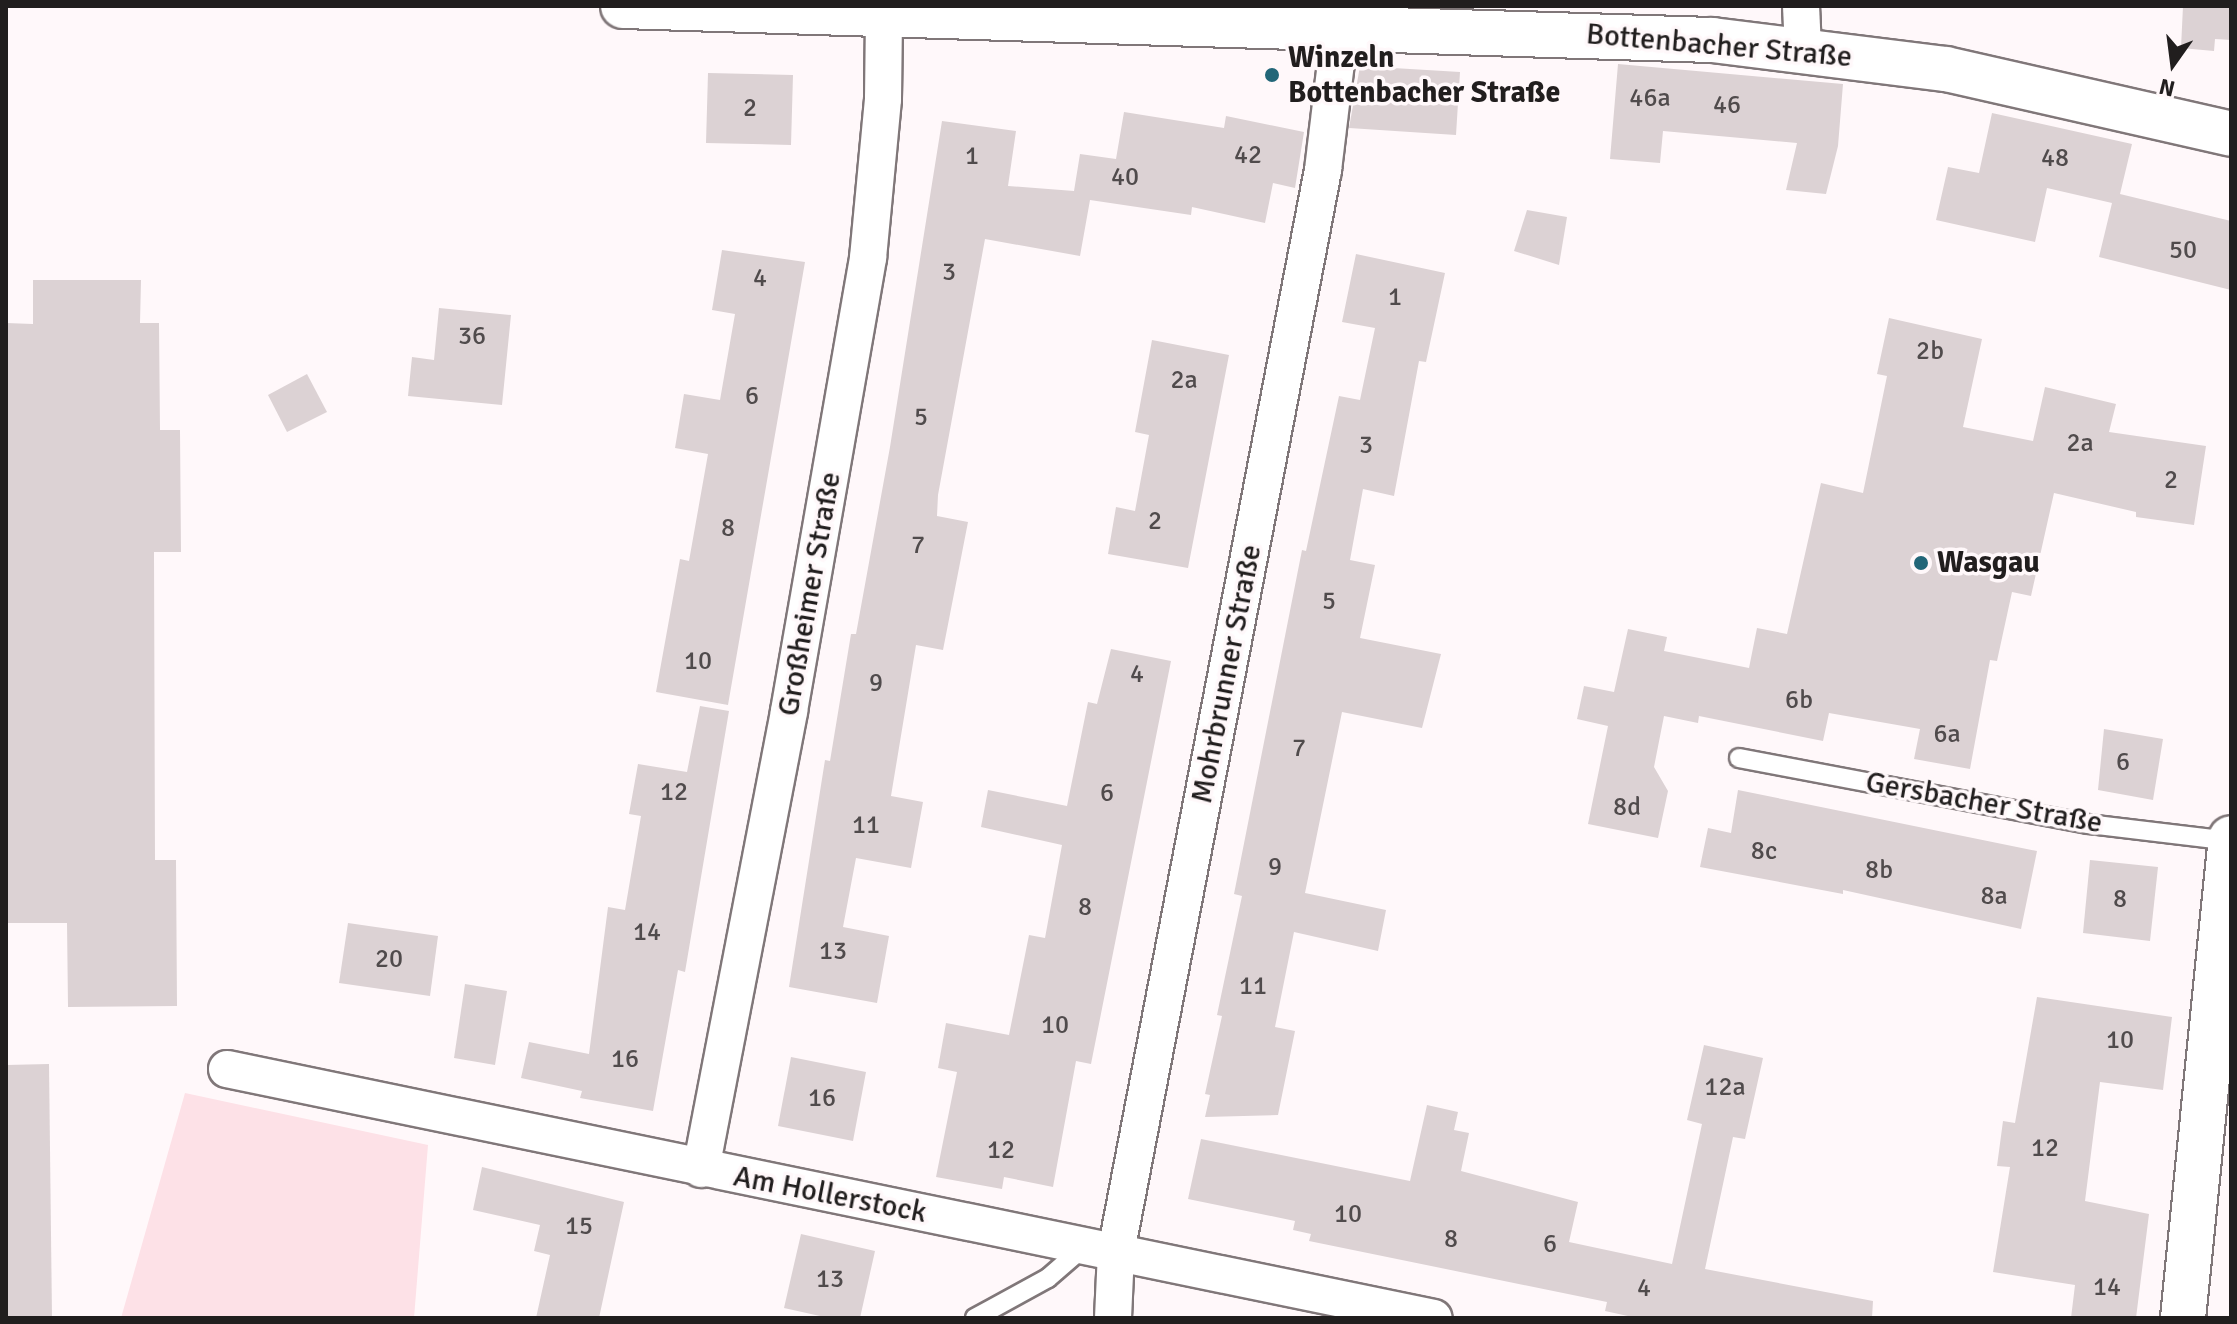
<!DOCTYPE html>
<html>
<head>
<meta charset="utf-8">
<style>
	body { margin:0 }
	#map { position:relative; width:2237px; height:1324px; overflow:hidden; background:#fff8fa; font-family:Signika,sans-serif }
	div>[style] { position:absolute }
	.green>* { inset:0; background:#fde1e7 }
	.building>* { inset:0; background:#dcd2d4 }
	.roads { filter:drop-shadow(2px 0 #807779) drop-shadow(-2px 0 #807779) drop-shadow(0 2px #807779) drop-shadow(0 -2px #807779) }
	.service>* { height:18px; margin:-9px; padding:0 9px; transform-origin:9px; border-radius:9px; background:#fff }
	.minor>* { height:36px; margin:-18px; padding:0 18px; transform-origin:18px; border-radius:18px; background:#fff }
	.tertiary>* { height:44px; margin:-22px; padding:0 22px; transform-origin:22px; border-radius:22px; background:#fff }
	.dots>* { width:22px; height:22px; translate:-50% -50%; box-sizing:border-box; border:4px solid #fff8fa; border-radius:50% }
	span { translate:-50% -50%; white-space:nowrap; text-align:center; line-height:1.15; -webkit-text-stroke:7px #fff8fa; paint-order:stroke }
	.number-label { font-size:26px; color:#504b4c }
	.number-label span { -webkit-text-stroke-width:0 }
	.street-label { font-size:30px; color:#211e1e }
	.poi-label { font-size:30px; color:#211e1e; font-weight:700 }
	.left { translate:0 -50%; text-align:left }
	.frame { position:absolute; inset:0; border:8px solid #211e1e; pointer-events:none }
	.north { position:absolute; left:2133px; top:24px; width:80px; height:80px; -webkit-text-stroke:6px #fff8fa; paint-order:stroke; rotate:194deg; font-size:22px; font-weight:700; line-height:32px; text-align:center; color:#211e1e }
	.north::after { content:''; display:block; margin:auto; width:28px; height:36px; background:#211e1e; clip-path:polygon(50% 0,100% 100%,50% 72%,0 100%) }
</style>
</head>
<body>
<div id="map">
	<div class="green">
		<i style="clip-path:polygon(185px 1093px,428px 1145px,414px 1318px,121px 1318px)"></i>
	</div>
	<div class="building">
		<i style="clip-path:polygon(2183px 6px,2231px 6px,2231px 40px,2215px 39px,2214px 51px,2181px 48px)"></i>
		<i style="clip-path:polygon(1618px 64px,1843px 84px,1838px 146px,1826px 194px,1786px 190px,1797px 143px,1663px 131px,1660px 163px,1610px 159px)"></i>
		<i style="clip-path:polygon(1360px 66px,1460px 72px,1456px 135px,1349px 128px)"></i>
		<i style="clip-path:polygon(708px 73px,793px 75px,791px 145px,706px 143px)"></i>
		<i style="clip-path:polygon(1124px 112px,1224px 128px,1226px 116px,1304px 132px,1295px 188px,1273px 183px,1265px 223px,1192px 207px,1191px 215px,1090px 200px,1080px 256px,985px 239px,938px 495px,937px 516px,968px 522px,943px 650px,916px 645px,891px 796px,923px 802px,911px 868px,856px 858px,843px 927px,889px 936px,877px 1003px,789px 987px,825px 760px,830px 761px,851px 634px,856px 634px,890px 447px,942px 121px,1016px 131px,1008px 186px,1074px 191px,1080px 154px,1116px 159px)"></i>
		<i style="clip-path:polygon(1992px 113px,2132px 144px,2120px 194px,2231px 221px,2231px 290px,2099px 257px,2112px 203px,2047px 188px,2035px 242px,1936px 220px,1948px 167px,1979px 173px)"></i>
		<i style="clip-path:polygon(1527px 210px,1567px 217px,1559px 265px,1514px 251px)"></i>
		<i style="clip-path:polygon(722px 250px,805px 262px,728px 705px,656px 692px,680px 559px,689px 561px,708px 454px,675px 448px,684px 394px,720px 400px,735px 314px,712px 310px)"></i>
		<i style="clip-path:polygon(1356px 254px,1445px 273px,1426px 362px,1419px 361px,1394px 496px,1363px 489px,1350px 560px,1375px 565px,1360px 638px,1441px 654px,1422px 728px,1342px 712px,1305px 893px,1386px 910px,1378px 951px,1294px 932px,1275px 1027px,1295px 1031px,1278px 1115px,1205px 1117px,1210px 1095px,1205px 1094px,1222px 1016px,1217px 1015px,1242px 896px,1234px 894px,1302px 550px,1306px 551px,1339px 396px,1360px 400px,1375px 328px,1342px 322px)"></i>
		<i style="clip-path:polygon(33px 280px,141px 280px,140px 323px,159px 323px,160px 430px,180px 430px,181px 552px,154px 552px,155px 860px,176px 860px,177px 1006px,68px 1007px,67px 923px,6px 923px,6px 323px,33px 324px)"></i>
		<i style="clip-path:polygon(439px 308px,511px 315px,502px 405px,408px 396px,412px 357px,434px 360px)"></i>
		<i style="clip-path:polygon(1889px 318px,1982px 339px,1963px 427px,2033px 441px,2045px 387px,2116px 404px,2109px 432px,2206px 446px,2194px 525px,2136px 517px,2136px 512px,2054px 493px,2031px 596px,2012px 592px,1997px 661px,1990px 660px,1970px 769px,1914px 759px,1920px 729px,1829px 713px,1823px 741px,1699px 716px,1698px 723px,1664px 716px,1654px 767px,1668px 791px,1658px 838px,1588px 824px,1608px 726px,1577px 719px,1584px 686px,1614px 692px,1628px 629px,1667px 637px,1664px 651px,1749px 668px,1757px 628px,1787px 634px,1821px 483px,1863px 493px,1887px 376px,1877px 374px)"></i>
		<i style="clip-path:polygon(1152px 340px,1229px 355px,1188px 568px,1108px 554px,1116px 507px,1135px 511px,1149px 435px,1135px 432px)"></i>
		<i style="clip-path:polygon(307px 374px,327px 412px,287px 432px,268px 395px)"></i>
		<i style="clip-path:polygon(1111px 649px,1171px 661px,1091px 1064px,1076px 1061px,1053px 1187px,1004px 1177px,1002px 1189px,936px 1177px,957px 1072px,938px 1068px,946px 1023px,1009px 1035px,1029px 935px,1045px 938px,1062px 845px,981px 827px,988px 790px,1067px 806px,1088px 702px,1097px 704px)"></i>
		<i style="clip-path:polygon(700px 706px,729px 711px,685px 972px,678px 970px,653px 1111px,580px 1098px,582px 1091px,521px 1078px,529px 1042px,589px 1054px,608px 907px,625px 910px,641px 816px,629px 814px,638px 764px,687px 772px)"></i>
		<i style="clip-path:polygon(2104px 729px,2163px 739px,2153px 800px,2098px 790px)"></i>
		<i style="clip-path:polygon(1738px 790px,2037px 851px,2021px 929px,1843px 890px,1843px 894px,1700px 867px,1708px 828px,1731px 833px)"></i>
		<i style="clip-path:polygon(2090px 860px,2158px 867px,2150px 941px,2083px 933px)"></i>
		<i style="clip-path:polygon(348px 923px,438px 936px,430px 996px,339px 983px)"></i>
		<i style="clip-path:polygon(465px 984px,507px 991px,495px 1065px,454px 1058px)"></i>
		<i style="clip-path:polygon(2037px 997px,2172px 1017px,2163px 1090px,2100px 1082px,2085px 1201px,2149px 1214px,2136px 1318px,2071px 1318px,2075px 1285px,1993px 1272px,2010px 1167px,1997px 1166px,2003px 1121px,2015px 1123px)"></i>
		<i style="clip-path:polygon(1704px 1045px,1763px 1058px,1745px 1139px,1733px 1137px,1705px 1269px,1873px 1301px,1872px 1318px,1637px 1318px,1605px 1311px,1607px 1302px,1309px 1241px,1311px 1234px,1293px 1230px,1295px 1221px,1188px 1199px,1201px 1139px,1410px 1181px,1427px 1105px,1458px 1112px,1454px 1130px,1469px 1133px,1461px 1171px,1578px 1202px,1569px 1242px,1672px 1264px,1702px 1124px,1687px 1120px)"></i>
		<i style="clip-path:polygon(791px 1057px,866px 1072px,853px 1141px,778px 1126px)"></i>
		<i style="clip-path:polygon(49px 1064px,52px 1317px,6px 1317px,6px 1065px)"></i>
		<i style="clip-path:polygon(482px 1167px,624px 1202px,599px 1318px,536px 1318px,550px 1255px,534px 1251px,540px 1225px,473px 1210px)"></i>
		<i style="clip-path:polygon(801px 1234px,875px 1251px,860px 1318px,829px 1318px,784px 1308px)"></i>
	</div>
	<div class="roads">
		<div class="service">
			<i style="left:1739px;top:758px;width:355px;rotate:10.7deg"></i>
			<i style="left:2088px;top:824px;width:144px;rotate:6.8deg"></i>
			<i style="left:975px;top:1318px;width:83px;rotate:-28.7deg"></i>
			<i style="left:1048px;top:1278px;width:49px;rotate:-40.9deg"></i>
		</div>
		<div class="minor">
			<i style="left:1801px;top:6px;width:43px;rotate:87.3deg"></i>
			<i style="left:227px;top:1069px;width:1232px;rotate:11.66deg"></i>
			<i style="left:701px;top:1169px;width:466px;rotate:-79.1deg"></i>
			<i style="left:789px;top:711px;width:460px;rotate:-80.1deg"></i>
			<i style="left:868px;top:258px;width:160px;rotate:-84.6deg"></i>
			<i style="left:883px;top:99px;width:85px;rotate:-89.3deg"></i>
			<i style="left:1113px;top:1318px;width:66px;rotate:-87.4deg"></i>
			<i style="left:1116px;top:1252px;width:1102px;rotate:-79.17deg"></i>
			<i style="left:1323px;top:170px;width:142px;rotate:-83.1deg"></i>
		</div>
		<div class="tertiary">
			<i style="left:623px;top:6px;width:1090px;rotate:1.79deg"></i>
			<i style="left:1712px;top:40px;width:236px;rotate:7.1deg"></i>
			<i style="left:1946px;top:69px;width:292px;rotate:12.8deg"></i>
			<i style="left:2183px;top:1318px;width:482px;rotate:-84.3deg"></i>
		</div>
	</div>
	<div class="dots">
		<i style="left:1272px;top:75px;background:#226678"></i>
		<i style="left:1921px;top:563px;background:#226678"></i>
	</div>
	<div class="number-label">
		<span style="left:1650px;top:99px">46a</span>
		<span style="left:1727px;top:106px">46</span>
		<span style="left:750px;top:109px">2</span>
		<span style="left:1248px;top:156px">42</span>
		<span style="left:972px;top:157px">1</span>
		<span style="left:2055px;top:159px">48</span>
		<span style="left:1125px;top:178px">40</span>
		<span style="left:2183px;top:251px">50</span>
		<span style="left:949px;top:273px">3</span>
		<span style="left:760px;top:279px">4</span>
		<span style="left:1395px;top:298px">1</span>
		<span style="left:472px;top:337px">36</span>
		<span style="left:1930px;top:352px">2b</span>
		<span style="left:1184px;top:381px">2a</span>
		<span style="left:752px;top:397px">6</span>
		<span style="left:921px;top:418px">5</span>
		<span style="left:2080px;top:444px">2a</span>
		<span style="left:1366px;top:446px">3</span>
		<span style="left:2171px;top:481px">2</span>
		<span style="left:1155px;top:522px">2</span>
		<span style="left:728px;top:529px">8</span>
		<span style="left:918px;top:546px">7</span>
		<span style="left:1329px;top:602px">5</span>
		<span style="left:698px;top:662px">10</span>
		<span style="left:1137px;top:675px">4</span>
		<span style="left:876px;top:684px">9</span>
		<span style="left:1799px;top:701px">6b</span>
		<span style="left:1947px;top:735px">6a</span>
		<span style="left:1299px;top:749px">7</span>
		<span style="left:2123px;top:763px">6</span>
		<span style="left:674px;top:793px">12</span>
		<span style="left:1107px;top:794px">6</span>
		<span style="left:1627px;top:808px">8d</span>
		<span style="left:866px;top:826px">11</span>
		<span style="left:1764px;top:852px">8c</span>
		<span style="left:1275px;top:868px">9</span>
		<span style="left:1879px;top:871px">8b</span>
		<span style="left:1994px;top:897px">8a</span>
		<span style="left:2120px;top:900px">8</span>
		<span style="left:1085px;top:908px">8</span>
		<span style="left:647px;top:933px">14</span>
		<span style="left:833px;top:952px">13</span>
		<span style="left:389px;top:960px">20</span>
		<span style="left:1253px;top:987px">11</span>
		<span style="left:1055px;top:1026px">10</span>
		<span style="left:2120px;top:1041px">10</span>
		<span style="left:625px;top:1060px">16</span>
		<span style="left:1725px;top:1088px">12a</span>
		<span style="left:822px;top:1099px">16</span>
		<span style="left:2045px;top:1149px">12</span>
		<span style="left:1001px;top:1151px">12</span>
		<span style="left:1348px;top:1215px">10</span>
		<span style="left:579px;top:1227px">15</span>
		<span style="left:1451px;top:1240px">8</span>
		<span style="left:1550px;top:1245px">6</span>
		<span style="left:830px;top:1280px">13</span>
		<span style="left:2107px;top:1288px">14</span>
		<span style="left:1644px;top:1289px">4</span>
	</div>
	<div class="street-label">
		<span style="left:1719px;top:46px;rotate:5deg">Bottenbacher Straße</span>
		<span style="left:810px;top:594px;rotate:-80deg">Großheimer Straße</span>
		<span style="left:1227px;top:674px;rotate:-79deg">Mohrbrunner Straße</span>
		<span style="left:1984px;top:803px;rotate:10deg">Gersbacher Straße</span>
		<span style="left:830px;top:1195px;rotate:11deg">Am Hollerstock</span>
	</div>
	<div class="poi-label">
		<span class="left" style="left:1288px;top:75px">Winzeln<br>Bottenbacher Straße</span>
		<span class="left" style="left:1937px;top:563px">Wasgau</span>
	</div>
	<div class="frame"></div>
	<div class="north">N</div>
</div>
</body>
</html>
